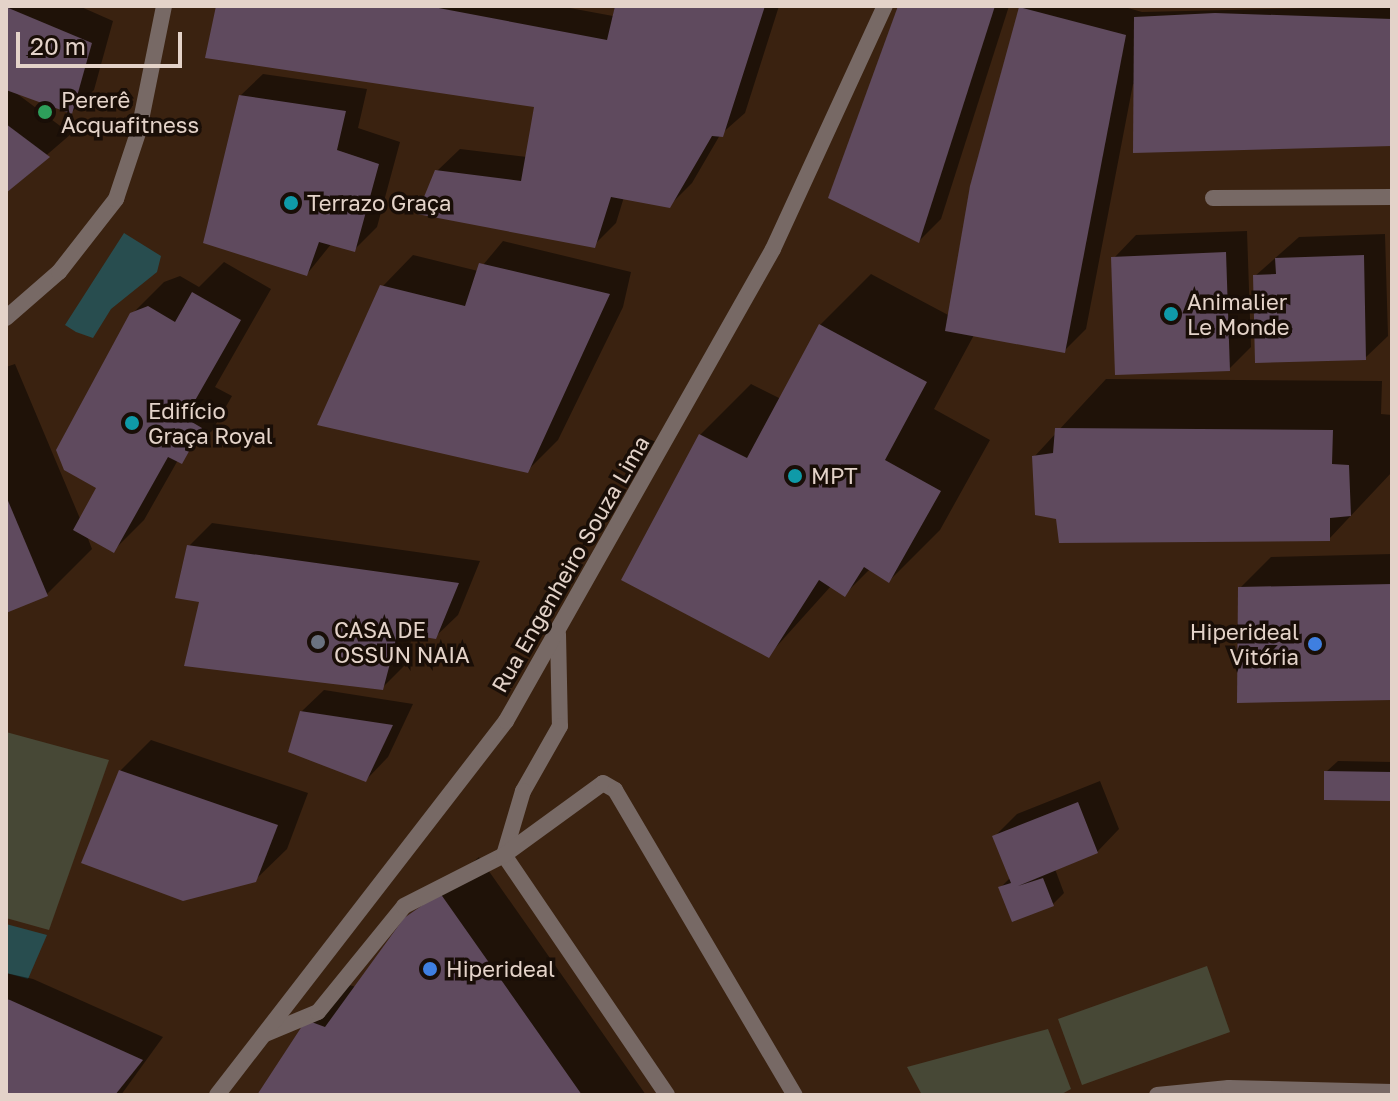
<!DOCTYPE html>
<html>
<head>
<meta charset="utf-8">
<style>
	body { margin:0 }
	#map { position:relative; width:1398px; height:1101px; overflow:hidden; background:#3a2210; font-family:"Golos Text",sans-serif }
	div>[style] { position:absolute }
	.green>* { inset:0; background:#474836 }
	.water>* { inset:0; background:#284d4f }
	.shadow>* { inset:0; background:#0007 }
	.building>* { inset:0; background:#5f4a5e }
	.service>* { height:16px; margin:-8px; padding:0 8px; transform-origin:8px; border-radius:8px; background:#776965 }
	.minor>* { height:16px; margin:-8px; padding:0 8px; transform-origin:8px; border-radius:8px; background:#776965 }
	.tertiary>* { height:16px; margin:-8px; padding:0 8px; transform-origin:8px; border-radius:8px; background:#776965 }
	.dots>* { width:22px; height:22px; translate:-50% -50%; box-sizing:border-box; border:4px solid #190e07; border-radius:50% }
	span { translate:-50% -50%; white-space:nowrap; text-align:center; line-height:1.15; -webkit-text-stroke:7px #190e07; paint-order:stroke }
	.poi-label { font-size:22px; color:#e4d3c9 }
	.left { translate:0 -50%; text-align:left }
	.right { translate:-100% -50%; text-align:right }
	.street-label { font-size:22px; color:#e4d3c9 }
	.frame { position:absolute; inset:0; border:8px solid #e4d3c9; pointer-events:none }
	.scale { position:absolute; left:16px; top:32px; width:166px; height:36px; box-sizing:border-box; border:4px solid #e4d3c9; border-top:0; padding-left:10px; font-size:24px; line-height:28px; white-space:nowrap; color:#e4d3c9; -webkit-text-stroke:6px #190e07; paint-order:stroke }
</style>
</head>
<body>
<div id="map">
	<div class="green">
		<i style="clip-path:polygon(6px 732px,109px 760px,49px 930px,6px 918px)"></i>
		<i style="clip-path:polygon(1207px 966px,1230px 1032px,1082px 1085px,1058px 1019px)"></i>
		<i style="clip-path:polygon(1048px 1029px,1071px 1089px,1060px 1095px,922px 1095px,907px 1067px)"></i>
	</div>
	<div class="water">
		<i style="clip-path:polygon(124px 233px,161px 256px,157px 272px,111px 309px,93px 338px,76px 332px,65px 325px)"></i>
		<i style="clip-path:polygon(6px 924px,47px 935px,28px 979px,6px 973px)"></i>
	</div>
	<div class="shadow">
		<i style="clip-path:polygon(6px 6px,79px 6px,113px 21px,94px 90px,72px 112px,16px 93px,71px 134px,6px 190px)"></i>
		<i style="clip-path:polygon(218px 6px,559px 6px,613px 16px,615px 6px,779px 6px,745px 113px,720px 135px,692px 183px,669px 206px,624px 197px,616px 223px,594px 245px,437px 171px,460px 149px,527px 157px,536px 105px)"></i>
		<i style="clip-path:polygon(899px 6px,1009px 6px,941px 219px,919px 241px)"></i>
		<i style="clip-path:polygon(1121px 6px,1142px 12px,1392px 6px,1392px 143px,1133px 84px,1086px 329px,1064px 351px,974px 335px,934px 409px,990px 440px,940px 530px,889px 581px,870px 569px,844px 595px,831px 586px,768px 656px,700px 435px,751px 384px,781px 399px,820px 325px,871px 274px,950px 316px,1021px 8px)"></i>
		<i style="clip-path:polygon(263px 74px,367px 89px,358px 128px,400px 142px,377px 227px,354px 250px,332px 243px,307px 274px,240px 96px)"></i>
		<i style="clip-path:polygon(1247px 231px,1251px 347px,1229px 369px,1114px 258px,1136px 235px)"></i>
		<i style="clip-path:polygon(1385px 234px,1388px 336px,1365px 358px,1255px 276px,1299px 237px)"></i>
		<i style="clip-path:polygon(503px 241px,631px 272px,623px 307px,558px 440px,527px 471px,382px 287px,413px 255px,478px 271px)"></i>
		<i style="clip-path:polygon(224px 262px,271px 289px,215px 387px,232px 396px,212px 431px,178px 460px,144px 520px,113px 551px,87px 536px,92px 549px,47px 594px,6px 611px,6px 367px,15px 364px,81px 521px,99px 487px,132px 314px,164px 282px,180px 276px,199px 287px)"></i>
		<i style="clip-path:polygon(1106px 379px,1382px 381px,1381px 414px,1392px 415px,1392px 472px,1329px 539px,1058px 518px,1034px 457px)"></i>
		<i style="clip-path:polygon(212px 523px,480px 561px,458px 615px,435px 637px,413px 633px,405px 665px,382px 688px,201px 600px,189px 546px)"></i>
		<i style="clip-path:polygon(1392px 554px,1392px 698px,1240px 588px,1271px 557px)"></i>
		<i style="clip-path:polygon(324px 690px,413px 704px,388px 757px,366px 780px,301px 712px)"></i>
		<i style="clip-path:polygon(151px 740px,308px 793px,287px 849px,255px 880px,120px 771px)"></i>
		<i style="clip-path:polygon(1338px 761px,1392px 762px,1392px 799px,1326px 772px)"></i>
		<i style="clip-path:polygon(1100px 781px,1119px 829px,1097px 852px,1055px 869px,1064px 893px,1053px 904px,1001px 887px,1011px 877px,995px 836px,1017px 814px)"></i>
		<i style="clip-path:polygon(479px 857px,646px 1095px,260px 1095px,308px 1022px,346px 984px,356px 987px,406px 919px)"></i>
		<i style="clip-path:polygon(6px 973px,33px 979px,163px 1037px,121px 1095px,6px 1095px)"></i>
	</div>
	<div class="building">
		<i style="clip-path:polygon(216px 6px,428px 6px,607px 40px,615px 6px,765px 6px,723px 137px,712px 136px,670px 208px,611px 197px,595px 248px,417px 214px,435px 170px,521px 181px,534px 107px,205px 58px)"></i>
		<i style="clip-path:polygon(898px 6px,995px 6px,919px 243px,828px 198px)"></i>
		<i style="clip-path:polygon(6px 7px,92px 43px,72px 114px,6px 90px)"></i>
		<i style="clip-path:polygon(1019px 7px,1126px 35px,1065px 353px,945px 331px,970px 186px)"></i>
		<i style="clip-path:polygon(1215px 13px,1392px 19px,1392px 146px,1133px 153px,1134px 17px)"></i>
		<i style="clip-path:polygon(239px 95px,346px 111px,337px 150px,379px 164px,355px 252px,319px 242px,307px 276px,203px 243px)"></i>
		<i style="clip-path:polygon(6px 124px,50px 157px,6px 193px)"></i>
		<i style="clip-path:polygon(1226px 252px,1230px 371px,1115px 375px,1111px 257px)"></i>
		<i style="clip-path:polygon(1364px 255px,1366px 360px,1255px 363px,1253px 275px,1276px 274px,1275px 258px)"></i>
		<i style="clip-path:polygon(479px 263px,610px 294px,528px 473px,317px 425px,380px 285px,465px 306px)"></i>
		<i style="clip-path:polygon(192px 292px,241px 320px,185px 418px,202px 428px,182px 464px,168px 457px,114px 553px,73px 530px,96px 488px,64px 470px,56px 450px,130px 313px,148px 306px,175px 322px)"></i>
		<i style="clip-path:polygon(819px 324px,927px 382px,885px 460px,941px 491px,889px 583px,864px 567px,845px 597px,819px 580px,769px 658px,621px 580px,699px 434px,747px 458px)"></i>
		<i style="clip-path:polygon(1055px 428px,1333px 430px,1332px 464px,1349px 465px,1351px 516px,1330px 518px,1330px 541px,1059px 543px,1056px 519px,1035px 515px,1032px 456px,1053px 453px)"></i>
		<i style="clip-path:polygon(6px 496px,48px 596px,6px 613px)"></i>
		<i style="clip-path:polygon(187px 545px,459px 583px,436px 639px,398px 633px,383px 690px,184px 666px,199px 602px,175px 598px)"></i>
		<i style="clip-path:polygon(1392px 584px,1392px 700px,1237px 703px,1238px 587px)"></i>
		<i style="clip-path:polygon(300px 711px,393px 725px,366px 782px,288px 752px)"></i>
		<i style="clip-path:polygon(119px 770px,278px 825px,256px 882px,183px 901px,81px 863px)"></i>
		<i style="clip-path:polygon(1324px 771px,1392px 772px,1392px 801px,1324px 800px)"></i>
		<i style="clip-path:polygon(1078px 802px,1098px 853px,1018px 886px,1043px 878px,1054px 906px,1012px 922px,998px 887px,1011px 883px,992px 836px)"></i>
		<i style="clip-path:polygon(440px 893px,582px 1095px,257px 1095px,306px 1020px,325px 1027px,404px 918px)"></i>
		<i style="clip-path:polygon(6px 999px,10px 1000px,143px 1060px,115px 1095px,6px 1095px)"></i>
	</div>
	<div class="service">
		<i style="left:558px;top:634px;width:92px;rotate:88.8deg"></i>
		<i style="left:560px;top:726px;width:75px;rotate:119.6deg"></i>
		<i style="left:523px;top:791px;width:67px;rotate:106.5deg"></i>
		<i style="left:504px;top:855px;width:290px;rotate:55.8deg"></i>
		<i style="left:265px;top:1034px;width:57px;rotate:-22.5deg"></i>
		<i style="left:318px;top:1012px;width:136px;rotate:-50.9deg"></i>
		<i style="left:404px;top:906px;width:112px;rotate:-27deg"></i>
		<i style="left:504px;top:855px;width:122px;rotate:-36deg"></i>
		<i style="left:603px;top:783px;width:14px;rotate:30deg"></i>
		<i style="left:615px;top:790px;width:354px;rotate:59.5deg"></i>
		<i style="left:1157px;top:1095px;width:72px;rotate:-5.6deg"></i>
		<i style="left:1229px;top:1088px;width:163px;rotate:1.4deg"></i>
	</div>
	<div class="minor">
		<i style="left:1213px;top:198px;width:179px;rotate:-0.3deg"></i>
		<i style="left:6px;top:318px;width:70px;rotate:-41deg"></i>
		<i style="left:59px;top:272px;width:93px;rotate:-52deg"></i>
		<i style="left:116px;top:199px;width:73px;rotate:-71.6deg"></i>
		<i style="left:139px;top:130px;width:126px;rotate:-78.6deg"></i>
	</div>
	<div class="tertiary">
		<i style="left:217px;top:1095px;width:473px;rotate:-52.3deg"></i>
		<i style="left:506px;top:721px;width:542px;rotate:-60.5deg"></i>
		<i style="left:773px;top:249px;width:268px;rotate:-65.3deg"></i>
	</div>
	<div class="dots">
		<i style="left:45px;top:112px;background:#2e9e5b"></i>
		<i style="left:291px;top:203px;background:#0f9aa8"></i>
		<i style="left:1171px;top:314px;background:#0f9aa8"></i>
		<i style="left:132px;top:423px;background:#0f9aa8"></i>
		<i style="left:795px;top:476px;background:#0f9aa8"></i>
		<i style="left:318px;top:642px;background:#6b7280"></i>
		<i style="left:1315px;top:644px;background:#3f7fe0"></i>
		<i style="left:430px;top:969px;background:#3f7fe0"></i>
	</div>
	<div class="poi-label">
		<span class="left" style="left:61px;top:112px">Pererê<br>Acquafitness</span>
		<span class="left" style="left:307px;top:203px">Terrazo Graça</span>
		<span class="left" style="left:1187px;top:314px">Animalier<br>Le Monde</span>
		<span class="left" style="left:148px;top:423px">Edifício<br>Graça Royal</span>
		<span class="left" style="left:811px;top:476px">MPT</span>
		<span class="left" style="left:334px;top:642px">CASA DE<br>OSSUN NAIA</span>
		<span class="right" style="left:1299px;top:644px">Hiperideal<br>Vitória</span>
		<span class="left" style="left:446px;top:969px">Hiperideal</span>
	</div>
	<div class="street-label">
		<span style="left:570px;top:564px;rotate:-60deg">Rua Engenheiro Souza Lima</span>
	</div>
	<div class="frame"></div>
	<div class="scale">20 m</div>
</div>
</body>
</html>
